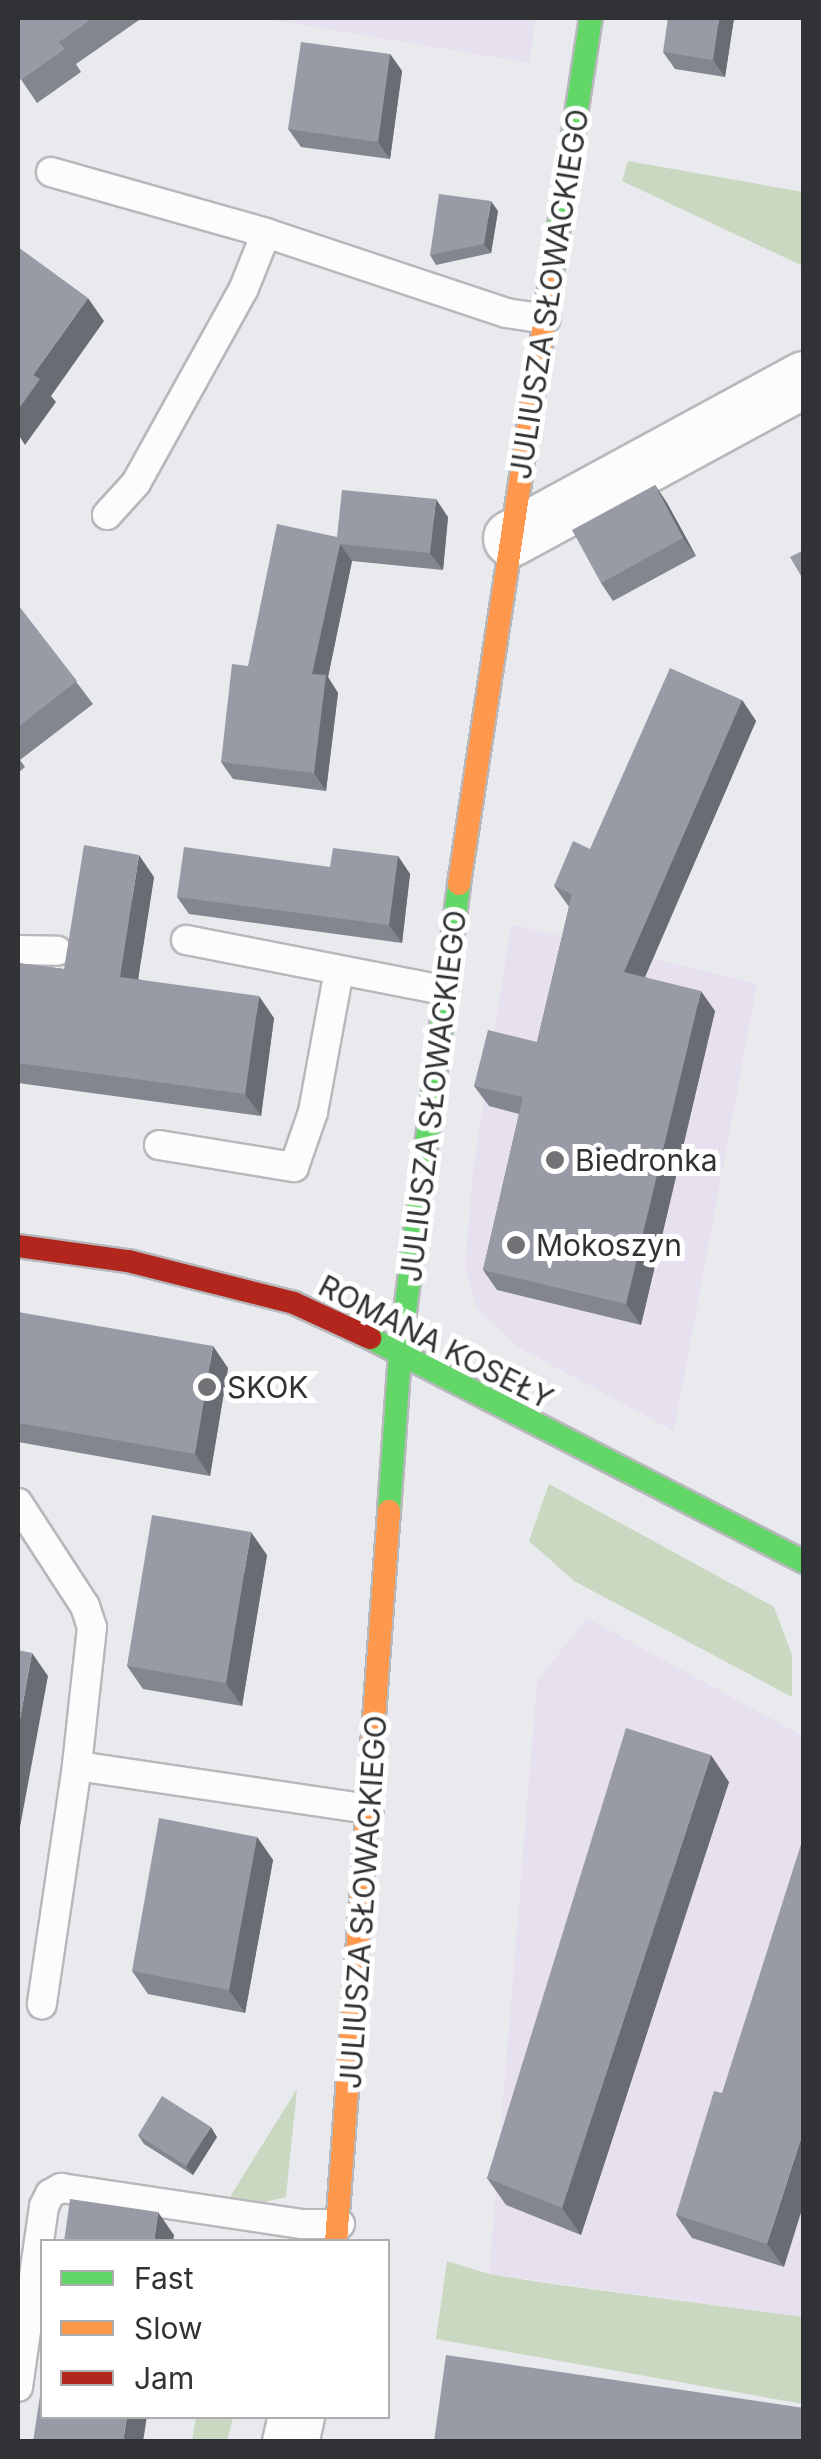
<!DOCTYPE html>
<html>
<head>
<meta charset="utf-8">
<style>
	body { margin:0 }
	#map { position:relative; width:821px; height:2459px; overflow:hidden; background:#e9eaee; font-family:Inter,sans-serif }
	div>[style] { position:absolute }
	.commercial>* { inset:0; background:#e7e1ef }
	.green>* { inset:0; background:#cad8c1 }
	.roads { filter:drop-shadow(2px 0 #b7b8bb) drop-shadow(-2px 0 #b7b8bb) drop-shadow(0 2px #b7b8bb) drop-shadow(0 -2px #b7b8bb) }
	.lane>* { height:28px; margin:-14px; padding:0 14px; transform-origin:14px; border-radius:14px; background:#fcfcfc }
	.street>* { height:55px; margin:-27.5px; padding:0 27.5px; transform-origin:27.5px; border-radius:27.5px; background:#fcfcfc }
	.fast>* { height:22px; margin:-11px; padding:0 11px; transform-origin:11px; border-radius:11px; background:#63d668 }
	.slow>* { height:22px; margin:-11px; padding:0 11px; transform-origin:11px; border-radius:11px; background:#ff974d }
	.jam>* { height:22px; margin:-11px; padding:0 11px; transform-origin:11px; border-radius:11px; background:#b3261e }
	.wall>* { inset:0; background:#83858f }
	.shaded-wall>* { inset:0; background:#6a6c74 }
	.building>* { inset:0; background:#989ba6 }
	.dots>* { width:28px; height:28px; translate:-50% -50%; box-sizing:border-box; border:5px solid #fff; border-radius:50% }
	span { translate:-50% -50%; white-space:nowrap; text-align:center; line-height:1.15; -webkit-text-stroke:10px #fff; paint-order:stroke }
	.street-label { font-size:30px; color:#313235 }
	.poi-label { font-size:30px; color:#313235 }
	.left { translate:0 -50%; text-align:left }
	.frame { position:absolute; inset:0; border:20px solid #313235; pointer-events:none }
	.legend { position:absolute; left:40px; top:2239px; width:350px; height:180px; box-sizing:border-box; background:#fff; border:2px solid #adadae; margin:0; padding:12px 18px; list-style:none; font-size:30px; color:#313235 }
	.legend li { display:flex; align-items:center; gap:20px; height:50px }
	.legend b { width:50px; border:2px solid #adadae }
</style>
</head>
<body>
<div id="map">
	<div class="commercial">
		<i style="clip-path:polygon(261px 18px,535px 18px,530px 63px)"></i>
		<i style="clip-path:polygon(511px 924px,757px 984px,674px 1431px,518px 1347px,477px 1309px,465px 1269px,473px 1171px)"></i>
		<i style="clip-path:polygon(587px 1618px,803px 1736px,803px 2317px,489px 2274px,537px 1681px)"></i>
	</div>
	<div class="green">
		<i style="clip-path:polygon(628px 161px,803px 192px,803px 266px,622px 181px)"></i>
		<i style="clip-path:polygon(549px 1484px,774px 1607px,792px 1655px,792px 1697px,574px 1581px,529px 1541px)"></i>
		<i style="clip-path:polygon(297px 2089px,286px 2197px,265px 2202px,230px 2197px)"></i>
		<i style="clip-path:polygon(447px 2261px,489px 2274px,552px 2284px,803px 2317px,803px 2404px,436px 2339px)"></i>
		<i style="clip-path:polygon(196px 2417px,233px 2417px,227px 2441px,192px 2441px)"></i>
	</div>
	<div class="roads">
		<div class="lane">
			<i style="left:51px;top:172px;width:223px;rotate:15.8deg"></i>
			<i style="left:266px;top:233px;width:253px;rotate:18.4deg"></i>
			<i style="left:506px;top:313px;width:40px;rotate:8.5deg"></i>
			<i style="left:107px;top:515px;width:43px;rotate:-47.8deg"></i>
			<i style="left:136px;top:483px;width:223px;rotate:-61deg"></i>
			<i style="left:244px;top:288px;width:59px;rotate:-68.2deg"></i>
			<i style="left:186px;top:940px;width:262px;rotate:11deg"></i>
			<i style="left:18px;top:950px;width:39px;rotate:1deg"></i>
			<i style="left:159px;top:1145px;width:137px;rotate:9.3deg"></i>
			<i style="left:294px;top:1167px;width:58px;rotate:-70.9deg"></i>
			<i style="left:313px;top:1112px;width:144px;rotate:-79.6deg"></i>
			<i style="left:18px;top:1503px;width:123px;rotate:57deg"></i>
			<i style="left:85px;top:1606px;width:22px;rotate:72deg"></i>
			<i style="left:92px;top:1627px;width:140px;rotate:96.2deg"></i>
			<i style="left:77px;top:1766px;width:241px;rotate:98.4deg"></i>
			<i style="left:77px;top:1766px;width:295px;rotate:8.4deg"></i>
			<i style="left:18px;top:2387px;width:183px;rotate:-81.8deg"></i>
			<i style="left:44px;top:2206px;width:13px;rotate:-63deg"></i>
			<i style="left:50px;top:2194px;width:13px;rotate:-29deg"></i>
			<i style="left:61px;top:2188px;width:244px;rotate:8.5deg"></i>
			<i style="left:302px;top:2224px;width:38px"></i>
		</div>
		<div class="street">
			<i style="left:511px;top:538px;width:333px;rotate:-28.5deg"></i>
			<i style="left:290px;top:2442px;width:27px;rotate:-77deg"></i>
		</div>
		<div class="fast">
			<i style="left:550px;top:285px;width:270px;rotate:-81.3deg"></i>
			<i style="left:370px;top:1338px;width:488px;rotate:27.3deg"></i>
			<i style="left:389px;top:1511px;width:159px;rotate:-86deg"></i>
			<i style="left:400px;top:1352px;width:472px;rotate:-82.8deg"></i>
		</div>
		<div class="slow">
			<i style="left:459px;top:884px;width:606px;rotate:-81.36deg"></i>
			<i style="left:336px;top:2242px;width:733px;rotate:-85.85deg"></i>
		</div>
		<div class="jam">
			<i style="left:18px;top:1246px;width:111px;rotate:7.8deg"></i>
			<i style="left:128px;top:1261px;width:171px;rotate:14.2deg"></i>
			<i style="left:294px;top:1303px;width:84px;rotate:24.7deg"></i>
		</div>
	</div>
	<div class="wall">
		<i style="clip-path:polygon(18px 18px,142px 18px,76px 64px,81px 72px,37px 103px,18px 75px)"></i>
		<i style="clip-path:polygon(734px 18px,725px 77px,675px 69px,663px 52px)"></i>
		<i style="clip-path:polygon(390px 54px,402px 71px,390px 159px,301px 147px,288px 129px)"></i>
		<i style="clip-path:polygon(498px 211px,491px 253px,436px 265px,430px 255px)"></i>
		<i style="clip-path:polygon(655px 485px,667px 503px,696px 556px,613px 601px,601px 583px)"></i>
		<i style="clip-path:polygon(448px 517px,443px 570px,352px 561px,328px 677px,338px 693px,326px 791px,233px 779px,221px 762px,337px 537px)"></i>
		<i style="clip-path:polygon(18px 605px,93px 704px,20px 760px,25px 767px,18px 773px)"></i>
		<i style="clip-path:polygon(742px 700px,756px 721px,645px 977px,715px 1011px,641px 1325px,497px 1290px,483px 1270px,519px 1114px,489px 1106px,474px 1086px,537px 1042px,569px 907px,554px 886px)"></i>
		<i style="clip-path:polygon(398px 856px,410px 874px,402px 943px,189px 914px,177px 897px,330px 867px)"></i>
		<i style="clip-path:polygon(154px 877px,138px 979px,274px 1018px,261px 1116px,18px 1083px,18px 963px,64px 969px)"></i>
		<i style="clip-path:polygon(18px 1312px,228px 1368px,210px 1476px,18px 1442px)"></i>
		<i style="clip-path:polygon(267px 1555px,242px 1706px,143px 1689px,127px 1666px)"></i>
		<i style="clip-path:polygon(729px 1782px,581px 2235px,506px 2205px,487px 2178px)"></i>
		<i style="clip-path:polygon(257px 1837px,273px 1860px,245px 2013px,148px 1994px,132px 1971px)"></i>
		<i style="clip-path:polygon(722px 2093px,784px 2267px,692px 2238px,676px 2215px)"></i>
		<i style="clip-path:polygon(138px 2135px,217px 2137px,193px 2175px,144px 2144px)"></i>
	</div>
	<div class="shaded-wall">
		<i style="clip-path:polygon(719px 18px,734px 18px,725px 77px,713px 60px)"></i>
		<i style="clip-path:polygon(390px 54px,402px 71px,390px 159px,378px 142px)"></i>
		<i style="clip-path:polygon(491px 201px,498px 211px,491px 253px,484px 244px)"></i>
		<i style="clip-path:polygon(88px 298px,104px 321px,51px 396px,56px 402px,25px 445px,18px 434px,18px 410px,33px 375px)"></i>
		<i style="clip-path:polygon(655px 485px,667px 503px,696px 556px,683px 538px)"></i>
		<i style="clip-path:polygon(436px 499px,448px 517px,443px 570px,430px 553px)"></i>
		<i style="clip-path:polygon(340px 544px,352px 561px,328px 677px,338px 693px,326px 791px,314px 773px,312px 674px)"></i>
		<i style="clip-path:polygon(742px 700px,756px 721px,638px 993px,624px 972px)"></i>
		<i style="clip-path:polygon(139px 855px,154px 877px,135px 999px,120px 977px)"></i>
		<i style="clip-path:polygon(398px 856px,410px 874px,402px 943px,389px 925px)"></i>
		<i style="clip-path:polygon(701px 991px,715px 1011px,641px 1325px,626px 1304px)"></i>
		<i style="clip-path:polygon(259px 996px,274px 1018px,261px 1116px,245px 1094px)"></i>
		<i style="clip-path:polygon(213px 1346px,228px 1368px,210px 1476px,195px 1454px)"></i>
		<i style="clip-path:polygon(251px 1532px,267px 1555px,242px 1706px,226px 1683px)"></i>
		<i style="clip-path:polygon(32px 1653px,48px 1676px,20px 1827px,18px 1824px,18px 1730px)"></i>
		<i style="clip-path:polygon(711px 1755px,729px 1782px,581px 2235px,562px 2208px)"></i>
		<i style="clip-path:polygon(257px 1837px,273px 1860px,245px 2013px,229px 1990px)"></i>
		<i style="clip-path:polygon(211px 2127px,217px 2137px,193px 2175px,186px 2166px)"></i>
		<i style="clip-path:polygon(804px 2129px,804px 2203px,784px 2267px,767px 2244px)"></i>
		<i style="clip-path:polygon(158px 2212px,174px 2235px,173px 2242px,154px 2242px)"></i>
		<i style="clip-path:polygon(127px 2416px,147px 2416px,143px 2442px,123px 2442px)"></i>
	</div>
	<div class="building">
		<i style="clip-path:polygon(18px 18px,93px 18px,59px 42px,65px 49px,21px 80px,18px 75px)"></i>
		<i style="clip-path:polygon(668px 18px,719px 18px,713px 60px,663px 52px)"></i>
		<i style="clip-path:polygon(301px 42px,390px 54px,378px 142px,288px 129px)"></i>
		<i style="clip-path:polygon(439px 194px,491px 201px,484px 244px,430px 255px)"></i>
		<i style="clip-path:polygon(18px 247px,88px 298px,33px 375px,40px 379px,18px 410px)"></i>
		<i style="clip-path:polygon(655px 485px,683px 538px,601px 583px,572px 530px)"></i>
		<i style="clip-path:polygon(342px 490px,436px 499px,430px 553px,340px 544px,312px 674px,326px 675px,314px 773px,221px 762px,232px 664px,248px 666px,277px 524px,337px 537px)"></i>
		<i style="clip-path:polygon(804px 550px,804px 581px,790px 557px)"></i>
		<i style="clip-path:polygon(18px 605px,77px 681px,18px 727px)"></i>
		<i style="clip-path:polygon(670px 668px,742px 700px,624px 972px,701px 991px,626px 1304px,483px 1270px,523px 1097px,474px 1086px,488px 1030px,537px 1042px,572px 894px,554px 886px,573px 841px,590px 849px)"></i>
		<i style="clip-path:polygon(84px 845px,139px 855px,120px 977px,259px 996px,245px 1094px,18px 1063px,18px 963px,64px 969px)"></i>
		<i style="clip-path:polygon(184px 847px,330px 867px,333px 848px,398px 856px,389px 925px,177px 897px)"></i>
		<i style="clip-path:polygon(18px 1312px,213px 1346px,195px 1454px,18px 1423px)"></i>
		<i style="clip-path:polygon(152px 1515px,251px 1532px,226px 1683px,127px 1666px)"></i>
		<i style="clip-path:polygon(18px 1650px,32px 1653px,18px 1730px)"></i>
		<i style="clip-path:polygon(626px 1728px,711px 1755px,562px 2208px,487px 2178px)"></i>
		<i style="clip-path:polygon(159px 1818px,257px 1837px,229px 1990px,132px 1971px)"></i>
		<i style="clip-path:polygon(803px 1838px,804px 2129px,767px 2244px,676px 2215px,714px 2091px,722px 2093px)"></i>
		<i style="clip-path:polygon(162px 2096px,211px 2127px,186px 2166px,138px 2135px)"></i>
		<i style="clip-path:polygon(70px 2199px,158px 2212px,154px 2242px,64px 2242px)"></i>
		<i style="clip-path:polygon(446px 2355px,804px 2408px,804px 2442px,434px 2442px)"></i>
		<i style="clip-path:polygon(42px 2382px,42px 2416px,127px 2416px,123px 2442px,33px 2442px)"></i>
	</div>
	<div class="dots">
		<i style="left:555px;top:1160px;background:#717276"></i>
		<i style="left:516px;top:1245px;background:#717276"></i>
		<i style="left:207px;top:1387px;background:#717276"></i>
	</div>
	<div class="street-label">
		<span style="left:549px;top:294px;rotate:-81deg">JULIUSZA SŁOWACKIEGO</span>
		<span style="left:433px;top:1096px;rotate:-83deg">JULIUSZA SŁOWACKIEGO</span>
		<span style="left:436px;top:1342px;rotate:27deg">ROMANA KOSEŁY</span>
		<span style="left:363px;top:1902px;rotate:-86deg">JULIUSZA SŁOWACKIEGO</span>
	</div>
	<div class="poi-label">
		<span class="left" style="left:575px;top:1160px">Biedronka</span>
		<span class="left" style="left:536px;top:1245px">Mokoszyn</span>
		<span class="left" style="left:227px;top:1387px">SKOK</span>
	</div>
	<div class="frame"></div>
	<ul class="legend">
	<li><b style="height:12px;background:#63d668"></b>Fast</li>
	<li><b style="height:12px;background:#ff974d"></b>Slow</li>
	<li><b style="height:12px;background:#b3261e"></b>Jam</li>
	</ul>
</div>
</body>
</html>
